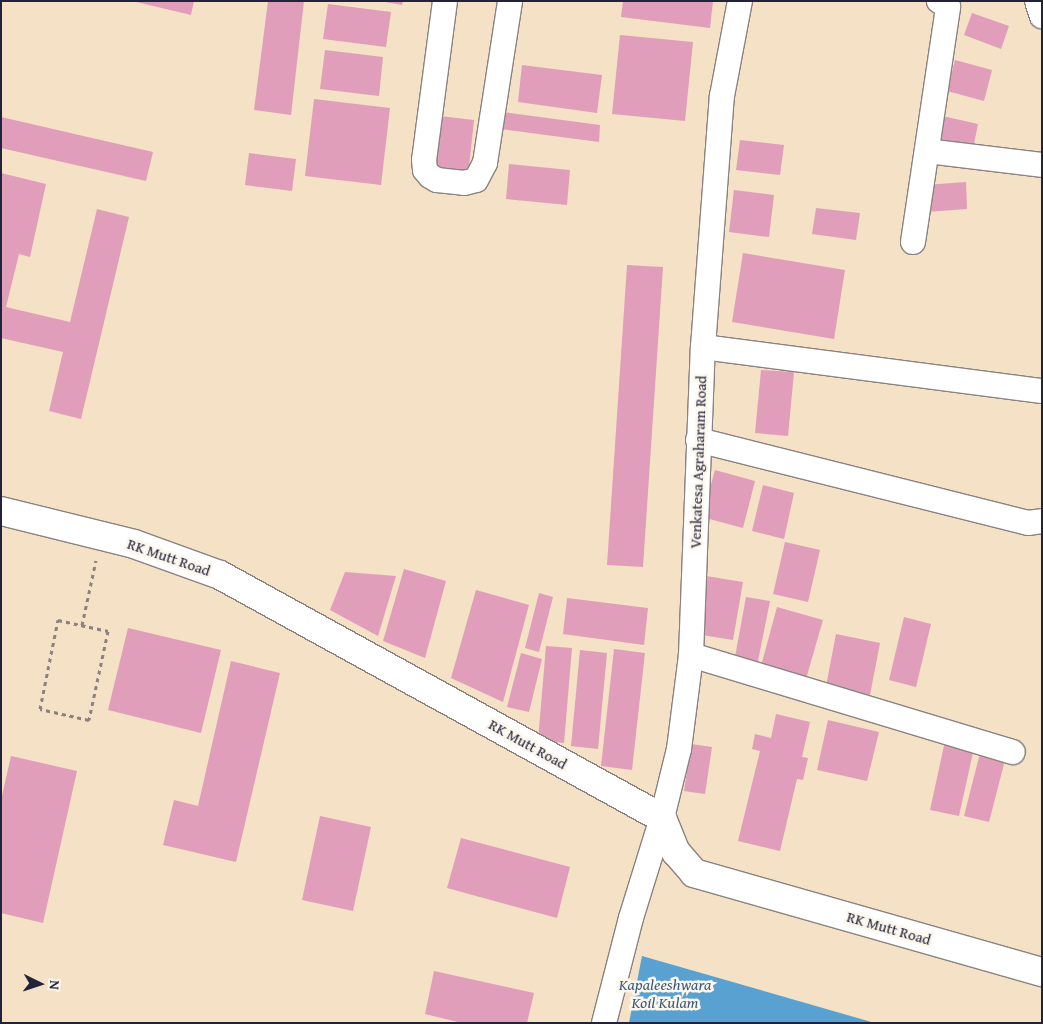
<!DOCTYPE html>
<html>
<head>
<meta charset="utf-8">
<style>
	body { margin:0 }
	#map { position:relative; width:1043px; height:1024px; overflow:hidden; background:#f4e1c6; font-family:"Gentium Book Plus",serif }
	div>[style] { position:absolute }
	.water>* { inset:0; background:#59a1d0 }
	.building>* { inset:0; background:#e19ebb }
	.path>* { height:3px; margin-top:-1.5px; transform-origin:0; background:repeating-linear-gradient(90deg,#8b8280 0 4px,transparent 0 8px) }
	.roads { filter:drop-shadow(1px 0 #8b8280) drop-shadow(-1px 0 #8b8280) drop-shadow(0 1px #8b8280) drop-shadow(0 -1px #8b8280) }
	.minor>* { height:24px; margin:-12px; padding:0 12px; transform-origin:12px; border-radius:12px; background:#fff }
	.major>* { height:28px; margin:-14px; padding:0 14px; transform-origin:14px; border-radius:14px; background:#fff }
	span { translate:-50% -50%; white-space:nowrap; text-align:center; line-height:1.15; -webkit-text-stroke:5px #fbf7ec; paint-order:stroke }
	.street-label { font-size:15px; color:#22223b }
	.water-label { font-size:16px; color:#3b5b7e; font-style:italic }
	.frame { position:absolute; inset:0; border:2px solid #22223b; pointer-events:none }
	.north { position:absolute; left:15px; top:959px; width:50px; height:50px; -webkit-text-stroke:4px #fbf7ec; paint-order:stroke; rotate:94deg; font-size:14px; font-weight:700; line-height:20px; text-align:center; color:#22223b }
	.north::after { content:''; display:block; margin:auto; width:18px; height:22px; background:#22223b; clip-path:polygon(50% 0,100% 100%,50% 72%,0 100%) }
</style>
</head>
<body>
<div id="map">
	<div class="water">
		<i style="clip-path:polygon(642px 956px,875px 1023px,629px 1023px)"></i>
	</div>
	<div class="building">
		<i style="clip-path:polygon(132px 1px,194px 1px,191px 15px)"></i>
		<i style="clip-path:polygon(268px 1px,304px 1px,291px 115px,254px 110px)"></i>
		<i style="clip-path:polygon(380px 1px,403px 1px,402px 5px)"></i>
		<i style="clip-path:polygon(623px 1px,713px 1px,710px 28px,621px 17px)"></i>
		<i style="clip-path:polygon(328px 4px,391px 12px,386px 47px,323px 39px)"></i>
		<i style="clip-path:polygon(972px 13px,1009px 26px,1001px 49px,964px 35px)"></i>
		<i style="clip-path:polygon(620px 35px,693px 42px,685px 121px,612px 114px)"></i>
		<i style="clip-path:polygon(325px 50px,383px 57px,379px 96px,320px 89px)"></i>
		<i style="clip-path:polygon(955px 60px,992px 70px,984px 101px,947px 91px)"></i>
		<i style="clip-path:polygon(522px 65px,602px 75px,597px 113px,518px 102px)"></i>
		<i style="clip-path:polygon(314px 99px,390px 108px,381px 185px,305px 176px)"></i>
		<i style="clip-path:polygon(503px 112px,600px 125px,599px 142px,501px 129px)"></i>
		<i style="clip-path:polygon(938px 115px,978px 124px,973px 149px,933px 140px)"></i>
		<i style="clip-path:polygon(440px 116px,474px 120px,468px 176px,435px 172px)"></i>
		<i style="clip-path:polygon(1px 117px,153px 152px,146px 181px,1px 148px)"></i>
		<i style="clip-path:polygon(740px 140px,784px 145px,780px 175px,736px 170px)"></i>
		<i style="clip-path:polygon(249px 153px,296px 159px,292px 191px,245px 185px)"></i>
		<i style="clip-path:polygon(509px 164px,570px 170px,567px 205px,506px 199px)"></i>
		<i style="clip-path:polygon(1px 173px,46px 184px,30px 257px,19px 254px,6px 307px,70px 322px,97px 209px,129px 217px,81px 419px,49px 411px,63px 352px,1px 338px)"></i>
		<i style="clip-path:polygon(966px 182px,967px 209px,926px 212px,925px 185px)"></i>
		<i style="clip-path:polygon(734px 190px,774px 195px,769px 237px,729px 232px)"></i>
		<i style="clip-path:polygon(816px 208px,860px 213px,856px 240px,812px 234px)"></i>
		<i style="clip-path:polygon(743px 253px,845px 270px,834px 339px,732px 322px)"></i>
		<i style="clip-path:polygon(627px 265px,663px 267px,643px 567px,607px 565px)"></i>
		<i style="clip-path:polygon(761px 370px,794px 372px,788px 436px,755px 433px)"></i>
		<i style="clip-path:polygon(715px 470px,755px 481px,743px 528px,702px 517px)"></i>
		<i style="clip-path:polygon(763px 485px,794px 493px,784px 539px,752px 531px)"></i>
		<i style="clip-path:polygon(785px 542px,820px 550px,808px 602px,773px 594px)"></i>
		<i style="clip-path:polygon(404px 569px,446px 581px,425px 658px,383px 641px)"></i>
		<i style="clip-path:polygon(345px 572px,396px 576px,378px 636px,330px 610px)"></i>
		<i style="clip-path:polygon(706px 576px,743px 582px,733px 640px,696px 634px)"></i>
		<i style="clip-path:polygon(476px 590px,529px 605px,503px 702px,451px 678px)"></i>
		<i style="clip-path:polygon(539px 593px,553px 597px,539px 652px,525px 648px)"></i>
		<i style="clip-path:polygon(746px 597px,770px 601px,758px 661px,735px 657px)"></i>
		<i style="clip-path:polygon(567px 598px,648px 608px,644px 645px,563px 634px)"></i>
		<i style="clip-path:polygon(777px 607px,823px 620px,806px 679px,761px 666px)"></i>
		<i style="clip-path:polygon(904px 617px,931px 624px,916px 687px,889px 680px)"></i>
		<i style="clip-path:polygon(128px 628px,221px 650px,201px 733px,108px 710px)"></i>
		<i style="clip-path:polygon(836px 634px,880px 643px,870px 695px,826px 686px)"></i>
		<i style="clip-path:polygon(546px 646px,572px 648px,564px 743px,538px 740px)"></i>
		<i style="clip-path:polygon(614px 649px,645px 653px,632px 770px,601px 766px)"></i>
		<i style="clip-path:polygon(580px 650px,607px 653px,598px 749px,571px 746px)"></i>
		<i style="clip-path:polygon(521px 653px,542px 659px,529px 712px,507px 707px)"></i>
		<i style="clip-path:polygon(231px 661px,280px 673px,236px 862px,163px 845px,174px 800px,198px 806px)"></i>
		<i style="clip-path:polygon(776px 714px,810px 722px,802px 757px,808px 758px,803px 780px,797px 779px,780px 851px,738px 841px,760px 751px,752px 749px,755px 734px,771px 738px)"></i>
		<i style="clip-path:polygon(828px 720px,879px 732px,867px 781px,817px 770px)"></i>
		<i style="clip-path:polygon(945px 741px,974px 748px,959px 816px,930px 810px)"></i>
		<i style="clip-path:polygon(691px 744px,712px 747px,705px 794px,684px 791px)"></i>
		<i style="clip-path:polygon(980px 753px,1005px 760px,989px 822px,964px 816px)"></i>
		<i style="clip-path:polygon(11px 756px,77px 771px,43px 923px,1px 913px,1px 800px)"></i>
		<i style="clip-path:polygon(320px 816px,371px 827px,353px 911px,302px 900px)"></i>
		<i style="clip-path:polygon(461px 838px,570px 867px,557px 918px,447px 888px)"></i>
		<i style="clip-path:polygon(434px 971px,534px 993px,527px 1023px,462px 1023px,425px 1014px)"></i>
	</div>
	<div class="path">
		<i style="left:58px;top:620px;width:51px;rotate:12.4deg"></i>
		<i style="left:108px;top:631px;width:91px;rotate:102.1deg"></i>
		<i style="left:89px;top:720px;width:50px;rotate:-167.3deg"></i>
		<i style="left:40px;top:709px;width:91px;rotate:-78.6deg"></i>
		<i style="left:82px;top:625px;width:66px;rotate:-77.8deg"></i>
	</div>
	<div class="roads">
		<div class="minor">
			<i style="left:445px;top:1px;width:160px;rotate:97.5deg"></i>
			<i style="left:424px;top:160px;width:10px;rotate:84deg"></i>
			<i style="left:425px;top:170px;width:8px;rotate:50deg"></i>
			<i style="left:430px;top:176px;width:8px;rotate:30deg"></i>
			<i style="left:437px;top:180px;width:27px;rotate:6deg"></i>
			<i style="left:464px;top:183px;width:12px;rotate:-14deg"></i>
			<i style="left:476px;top:180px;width:19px;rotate:-62deg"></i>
			<i style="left:485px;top:163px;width:164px;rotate:-81.2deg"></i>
			<i style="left:1037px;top:1px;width:16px;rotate:72deg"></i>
			<i style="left:927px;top:151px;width:116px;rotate:6.9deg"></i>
			<i style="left:913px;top:242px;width:238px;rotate:-81.5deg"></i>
			<i style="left:948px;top:7px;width:11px;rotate:-146deg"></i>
			<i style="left:703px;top:347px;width:342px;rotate:7.4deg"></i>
			<i style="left:698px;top:440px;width:340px;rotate:14.1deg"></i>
			<i style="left:1028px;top:523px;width:14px;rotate:-8deg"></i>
			<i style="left:691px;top:655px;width:336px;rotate:16.8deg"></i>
			<i style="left:604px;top:1023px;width:108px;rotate:-75.6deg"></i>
			<i style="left:631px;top:918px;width:105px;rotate:-72.8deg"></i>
			<i style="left:662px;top:818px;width:71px;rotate:-76.2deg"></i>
			<i style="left:679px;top:749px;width:95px;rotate:-82.7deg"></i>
			<i style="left:691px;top:655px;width:308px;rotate:-87.8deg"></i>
			<i style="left:703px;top:347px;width:252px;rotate:-85.7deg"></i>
			<i style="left:722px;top:96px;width:97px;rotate:-79.3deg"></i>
		</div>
		<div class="major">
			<i style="left:1px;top:511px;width:137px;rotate:13.9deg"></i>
			<i style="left:134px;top:544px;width:91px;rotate:19.8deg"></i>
			<i style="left:220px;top:575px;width:504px;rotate:28.8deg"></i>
			<i style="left:662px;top:818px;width:37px;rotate:68deg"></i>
			<i style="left:676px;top:852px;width:28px;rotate:49deg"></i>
			<i style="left:694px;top:873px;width:362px;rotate:15.9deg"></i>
		</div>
	</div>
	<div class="street-label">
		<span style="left:698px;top:462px;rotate:-88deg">Venkatesa Agraharam Road</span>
		<span style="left:169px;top:557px;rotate:19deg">RK Mutt Road</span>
		<span style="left:528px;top:744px;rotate:29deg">RK Mutt Road</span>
		<span style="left:889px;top:928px;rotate:16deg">RK Mutt Road</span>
	</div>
	<div class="water-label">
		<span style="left:665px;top:993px">Kapaleeshwara<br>Koil Kulam</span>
	</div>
	<div class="frame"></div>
	<div class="north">N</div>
</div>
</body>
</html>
